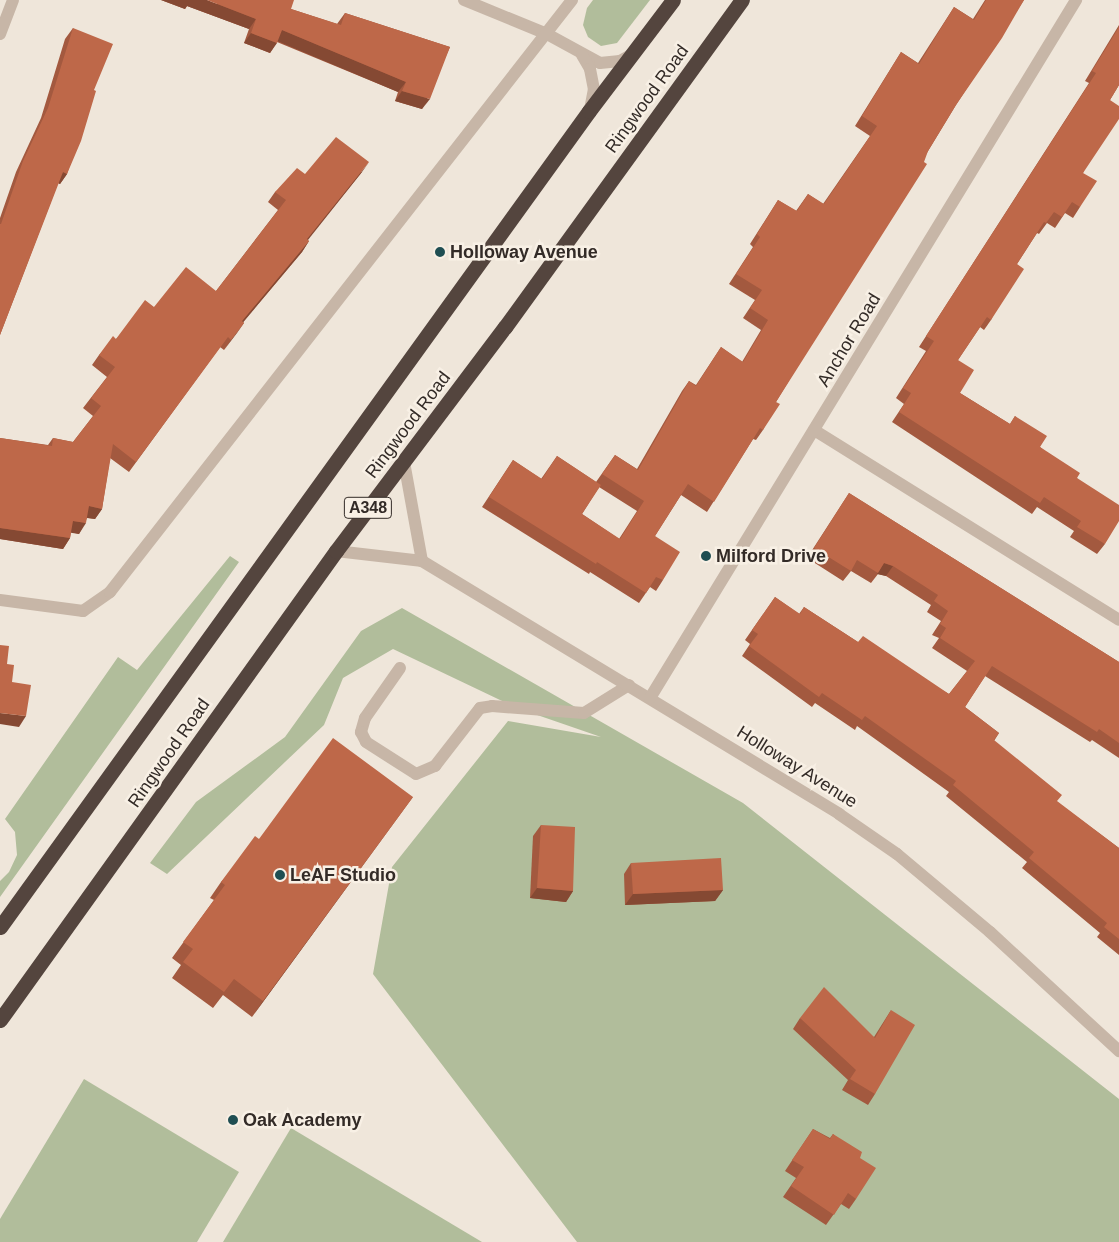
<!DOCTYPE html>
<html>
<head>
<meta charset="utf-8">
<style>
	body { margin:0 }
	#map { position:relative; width:1119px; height:1242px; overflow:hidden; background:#efe6da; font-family:Arial,sans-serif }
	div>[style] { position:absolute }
	.green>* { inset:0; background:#b1bd9b }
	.lane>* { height:12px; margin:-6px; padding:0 6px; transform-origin:6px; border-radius:6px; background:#c7b6a7 }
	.street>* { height:12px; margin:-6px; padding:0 6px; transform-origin:6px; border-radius:6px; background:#c7b6a7 }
	.highway>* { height:15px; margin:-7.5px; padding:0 7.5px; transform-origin:7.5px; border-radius:7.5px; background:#54453e }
	.wall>* { inset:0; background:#a3593f }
	.shaded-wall>* { inset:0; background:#854933 }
	.building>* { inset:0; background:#be6849 }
	.dots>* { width:14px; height:14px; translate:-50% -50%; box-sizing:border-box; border:2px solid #f8f0e5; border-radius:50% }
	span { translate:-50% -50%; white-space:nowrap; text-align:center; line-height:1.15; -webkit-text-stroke:5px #f8f0e5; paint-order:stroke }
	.shield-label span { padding:1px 4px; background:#f8f0e5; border:1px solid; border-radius:4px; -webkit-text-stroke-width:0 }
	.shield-label { font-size:16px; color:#332b27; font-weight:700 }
	.street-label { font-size:18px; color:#332b27 }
	.poi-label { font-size:18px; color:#332b27; font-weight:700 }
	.left { translate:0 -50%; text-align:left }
</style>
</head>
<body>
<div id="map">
	<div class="green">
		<i style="clip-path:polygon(593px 0,650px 0,617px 43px,601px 46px,588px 37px,583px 25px,587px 8px)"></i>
		<i style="clip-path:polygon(230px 556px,239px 562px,0 897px,0 881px,9px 872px,17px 855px,15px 832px,5px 819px,118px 657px,137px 670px)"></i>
		<i style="clip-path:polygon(402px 608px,743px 803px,1119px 1099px,1119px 1242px,577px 1242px,373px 974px,392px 867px,508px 721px,601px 737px,517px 708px,393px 649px,343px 678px,324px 725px,167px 874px,150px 863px,196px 802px,285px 737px,361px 631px)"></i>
		<i style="clip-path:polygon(84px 1079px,239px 1172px,197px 1242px,0 1242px,0 1219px)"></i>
		<i style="clip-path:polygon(291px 1128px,482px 1242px,223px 1242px)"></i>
	</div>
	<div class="lane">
		<i style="left:400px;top:668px;width:61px;rotate:125deg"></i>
		<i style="left:365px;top:718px;width:15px;rotate:106deg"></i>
		<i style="left:361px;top:732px;width:11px;rotate:63deg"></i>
		<i style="left:366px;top:742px;width:59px;rotate:32.6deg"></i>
		<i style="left:416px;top:774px;width:21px;rotate:-23deg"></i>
		<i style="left:435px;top:766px;width:73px;rotate:-52.2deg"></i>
		<i style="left:480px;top:708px;width:12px;rotate:-9deg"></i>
		<i style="left:492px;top:706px;width:92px;rotate:4.4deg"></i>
		<i style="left:584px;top:713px;width:53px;rotate:-31.9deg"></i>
	</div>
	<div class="street">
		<i style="left:464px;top:0;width:90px;rotate:22.3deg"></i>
		<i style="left:547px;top:34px;width:60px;rotate:28.7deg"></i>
		<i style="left:600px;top:63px;width:20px;rotate:-6deg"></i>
		<i style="left:620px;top:61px;width:13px;rotate:-29deg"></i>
		<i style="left:0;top:34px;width:36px;rotate:-69deg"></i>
		<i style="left:582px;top:55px;width:16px;rotate:60deg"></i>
		<i style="left:590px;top:69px;width:20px;rotate:79deg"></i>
		<i style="left:594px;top:89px;width:20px;rotate:101deg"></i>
		<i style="left:814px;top:430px;width:359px;rotate:31.9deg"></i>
		<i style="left:336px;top:551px;width:87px;rotate:6.6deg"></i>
		<i style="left:422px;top:561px;width:101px;rotate:-100.3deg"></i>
		<i style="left:422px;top:561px;width:488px;rotate:31.2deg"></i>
		<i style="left:839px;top:814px;width:70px;rotate:34.6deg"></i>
		<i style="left:897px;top:854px;width:121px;rotate:40deg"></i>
		<i style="left:990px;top:932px;width:176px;rotate:42.7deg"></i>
		<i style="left:0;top:600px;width:84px;rotate:7.5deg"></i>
		<i style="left:83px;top:611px;width:33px;rotate:-35deg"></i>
		<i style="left:110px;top:592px;width:751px;rotate:-52.03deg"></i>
		<i style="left:650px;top:698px;width:818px;rotate:-58.6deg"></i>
	</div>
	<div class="highway">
		<i style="left:0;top:927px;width:1006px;rotate:-54.18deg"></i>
		<i style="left:589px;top:111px;width:139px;rotate:-52.9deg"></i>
		<i style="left:0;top:1020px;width:577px;rotate:-54.38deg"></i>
		<i style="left:336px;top:551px;width:281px;rotate:-53deg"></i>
		<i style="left:505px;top:327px;width:404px;rotate:-54.1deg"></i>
	</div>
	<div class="wall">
		<i style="clip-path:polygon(161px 0,291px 9px,337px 24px,345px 13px,450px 47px,422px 109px,395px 101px,398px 92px,277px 42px,270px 53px,244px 43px,249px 29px,187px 6px,185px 9px)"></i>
		<i style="clip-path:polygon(evenodd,985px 0,1024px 0,956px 105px,776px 402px,763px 430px,756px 440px,753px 439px,707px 512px,681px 495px,655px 536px,663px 580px,656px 591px,650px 587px,639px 603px,590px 572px,589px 574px,482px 507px,513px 460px,541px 479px,557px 456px,596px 482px,615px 455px,637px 469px,682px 391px,689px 381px,696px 385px,721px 347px,742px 362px,761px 330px,743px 318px,755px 300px,729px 284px,753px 247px,750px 244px,778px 200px,796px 211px,808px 194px,823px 204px,870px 136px,855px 126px,901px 52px,918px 63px,954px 7px,973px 19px,985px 0,599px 487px,637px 511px,619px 539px,582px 514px,599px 487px)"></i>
		<i style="clip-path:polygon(1119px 25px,1119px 85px,1110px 100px,1083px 173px,1080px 207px,1073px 218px,1065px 213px,1055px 228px,1047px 223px,1039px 234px,1037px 233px,1017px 264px,991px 320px,984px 330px,980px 327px,958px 360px,960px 393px,1010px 424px,1015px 416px,1040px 447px,1077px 478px,1105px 544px,1097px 554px,1070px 537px,1074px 531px,1037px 507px,1032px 514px,892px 422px,904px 404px,896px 398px,926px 351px,919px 347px,1089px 83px,1085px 81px)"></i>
		<i style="clip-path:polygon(73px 28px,94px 90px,67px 174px,60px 184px,58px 183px,0 335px,0 218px,16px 172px,41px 118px,65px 39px)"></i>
		<i style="clip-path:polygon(362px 172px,307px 240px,309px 241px,302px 252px,243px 322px,244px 323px,224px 350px,220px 347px,129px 472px,110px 458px,102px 509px,95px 519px,87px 518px,79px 534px,71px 532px,70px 538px,63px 549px,0 539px,0 438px,48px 445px,53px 438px,73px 442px,93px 416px,83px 408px,107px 377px,92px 365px,99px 355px,116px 339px,154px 307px,216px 291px,278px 210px,268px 202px,275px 192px,305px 174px)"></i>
		<i style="clip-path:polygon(849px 493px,1119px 662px,1119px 758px,1092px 740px,1090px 742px,985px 676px,965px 707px,999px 733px,994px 741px,1057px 802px,1119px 848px,1119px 955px,1097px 937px,1100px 933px,1022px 868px,1027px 862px,946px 796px,949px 792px,857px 726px,855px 730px,815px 703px,812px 707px,742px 656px,750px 644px,745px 640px,775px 597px,799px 614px,804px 607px,858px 642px,949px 694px,967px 671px,932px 648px,939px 638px,932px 635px,941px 621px,927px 612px,931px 605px,886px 576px,878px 574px,871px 583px,851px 571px,843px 581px,807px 558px)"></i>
		<i style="clip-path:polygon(413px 797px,252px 1017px,223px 995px,213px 1008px,172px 978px,181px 965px,172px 958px,214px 900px,210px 898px,221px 882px,259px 839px)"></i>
		<i style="clip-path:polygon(541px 825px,573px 891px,566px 902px,530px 898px,533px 836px)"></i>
		<i style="clip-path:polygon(631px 863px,723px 890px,715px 901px,625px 905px,624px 874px)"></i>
		<i style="clip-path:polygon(891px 1010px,875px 1094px,868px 1105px,842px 1090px,848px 1080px,793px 1029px,800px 1018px,874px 1037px)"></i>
		<i style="clip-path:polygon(813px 1129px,830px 1138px,833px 1134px,860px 1158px,856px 1199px,849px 1209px,841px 1204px,826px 1225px,783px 1197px,796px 1178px,785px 1171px)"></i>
	</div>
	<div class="shaded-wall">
		<i style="clip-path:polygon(161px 0,207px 0,256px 19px,249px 29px,187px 6px,185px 9px)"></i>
		<i style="clip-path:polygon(282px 30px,406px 82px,398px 92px,275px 40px)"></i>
		<i style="clip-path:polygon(251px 33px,277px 43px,270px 53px,244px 43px)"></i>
		<i style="clip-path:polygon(402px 91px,430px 99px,422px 109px,395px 101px)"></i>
		<i style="clip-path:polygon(369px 162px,362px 172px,300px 250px,307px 239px)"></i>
		<i style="clip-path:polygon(63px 172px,67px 174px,60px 184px,56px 182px)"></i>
		<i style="clip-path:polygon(309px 241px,302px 252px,235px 332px,242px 321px)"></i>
		<i style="clip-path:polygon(244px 323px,237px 333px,224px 350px,231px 340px)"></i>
		<i style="clip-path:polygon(89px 506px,102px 509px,95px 519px,82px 517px)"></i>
		<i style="clip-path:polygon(73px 521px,86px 523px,79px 534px,66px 532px)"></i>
		<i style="clip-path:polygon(0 528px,70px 538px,63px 549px,0 539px)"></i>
		<i style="clip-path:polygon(884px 563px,893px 566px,886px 576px,877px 574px)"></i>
		<i style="clip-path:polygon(0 713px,26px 716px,19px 727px,0 724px)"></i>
		<i style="clip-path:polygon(413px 797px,402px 812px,252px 1017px,263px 1001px)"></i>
		<i style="clip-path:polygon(537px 888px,573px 891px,566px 902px,530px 898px)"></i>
		<i style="clip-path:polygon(723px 890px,715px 901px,625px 905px,633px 894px)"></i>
	</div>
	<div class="building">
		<i style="clip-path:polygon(207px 0,294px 0,291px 9px,341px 25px,345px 13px,450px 47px,430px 99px,402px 91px,406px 82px,282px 30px,277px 43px,251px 33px,256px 19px)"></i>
		<i style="clip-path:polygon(986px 0,1024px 0,1002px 38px,956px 105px,928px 151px,924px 162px,927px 164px,776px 402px,780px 404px,763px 430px,760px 428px,714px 502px,688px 484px,655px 536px,680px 552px,663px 580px,656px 577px,646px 593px,597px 562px,596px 564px,489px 497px,513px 460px,542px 479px,557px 456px,601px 485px,582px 514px,620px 539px,644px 501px,602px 474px,615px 455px,638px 470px,689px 381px,696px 386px,721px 347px,743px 362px,768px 320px,750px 308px,762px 290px,736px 274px,760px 237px,757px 234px,778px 200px,797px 211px,808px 194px,824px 204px,877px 126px,862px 116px,901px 52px,919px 64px,954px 7px,974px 20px)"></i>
		<i style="clip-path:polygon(1119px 27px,1119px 85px,1110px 100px,1119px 106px,1119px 119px,1083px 173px,1097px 181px,1080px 207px,1072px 202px,1062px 217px,1054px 212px,1046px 223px,1044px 222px,1017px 264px,1024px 269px,991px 320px,987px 317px,958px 360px,974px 370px,960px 393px,1010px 424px,1015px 416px,1047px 436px,1040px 447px,1080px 473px,1077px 478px,1119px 505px,1119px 521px,1105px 544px,1077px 527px,1081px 521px,1044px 497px,1040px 503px,899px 412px,911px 393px,903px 388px,934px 341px,926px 336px,1096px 73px,1092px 71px)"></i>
		<i style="clip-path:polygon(73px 28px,113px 44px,94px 90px,96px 91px,81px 141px,67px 174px,63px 172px,0 335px,0 224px,1px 224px,23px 161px,48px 108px)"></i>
		<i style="clip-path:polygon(336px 137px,369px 162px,307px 239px,309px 241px,242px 321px,244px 323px,231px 340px,228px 337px,136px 462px,113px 444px,102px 509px,89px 506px,86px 523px,73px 521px,70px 538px,0 528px,0 438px,52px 446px,53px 438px,73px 442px,101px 406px,91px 398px,115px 367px,99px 355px,113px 336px,116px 339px,145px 300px,154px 307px,186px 267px,216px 291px,286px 200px,275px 192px,297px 168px,305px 174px)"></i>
		<i style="clip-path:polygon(849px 493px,1119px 662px,1119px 743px,1099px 729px,1097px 732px,992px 666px,965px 707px,999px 733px,994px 740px,1062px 795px,1057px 801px,1119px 848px,1119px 939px,1104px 927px,1107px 923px,1029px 858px,1034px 852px,953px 785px,956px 781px,865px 716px,862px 720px,822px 693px,819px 697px,749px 646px,758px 634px,752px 630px,775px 597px,800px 614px,804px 607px,858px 642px,863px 636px,949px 694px,975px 661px,940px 638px,946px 628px,940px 624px,948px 611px,934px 601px,938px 595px,893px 566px,884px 563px,878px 573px,857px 560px,851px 571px,814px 548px)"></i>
		<i style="clip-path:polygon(0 645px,9px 646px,7px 664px,14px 665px,12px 682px,31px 685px,26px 716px,0 713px)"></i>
		<i style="clip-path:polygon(333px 738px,413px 797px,263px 1001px,234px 979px,224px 992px,183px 962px,193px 949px,183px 942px,225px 885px,221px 882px,255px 836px,259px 839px)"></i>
		<i style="clip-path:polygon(541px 825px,575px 827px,573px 891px,537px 888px)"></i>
		<i style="clip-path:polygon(721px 858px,723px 890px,633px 894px,631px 863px)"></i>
		<i style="clip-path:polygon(824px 987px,875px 1038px,891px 1010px,915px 1025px,875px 1094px,850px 1079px,856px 1070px,800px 1018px)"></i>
		<i style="clip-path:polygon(813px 1129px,830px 1139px,833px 1134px,862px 1152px,860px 1158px,876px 1168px,856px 1199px,848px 1193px,834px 1215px,791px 1186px,804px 1167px,792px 1160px)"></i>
	</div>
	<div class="dots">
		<i style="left:440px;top:252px;background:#1f4e52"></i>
		<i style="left:706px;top:556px;background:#1f4e52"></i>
		<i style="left:280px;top:875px;background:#1f4e52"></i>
		<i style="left:233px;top:1120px;background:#1f4e52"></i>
	</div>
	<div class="shield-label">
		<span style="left:368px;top:508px">A348</span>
	</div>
	<div class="street-label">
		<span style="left:647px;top:99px;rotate:-54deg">Ringwood Road</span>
		<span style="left:849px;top:340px;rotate:-59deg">Anchor Road</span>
		<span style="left:408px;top:425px;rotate:-53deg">Ringwood Road</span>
		<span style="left:169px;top:753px;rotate:-55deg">Ringwood Road</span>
		<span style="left:797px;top:767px;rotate:32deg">Holloway Avenue</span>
	</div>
	<div class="poi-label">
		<span class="left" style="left:450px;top:252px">Holloway Avenue</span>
		<span class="left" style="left:716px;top:556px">Milford Drive</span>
		<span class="left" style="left:290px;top:875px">LeAF Studio</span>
		<span class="left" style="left:243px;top:1120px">Oak Academy</span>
	</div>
</div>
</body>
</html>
